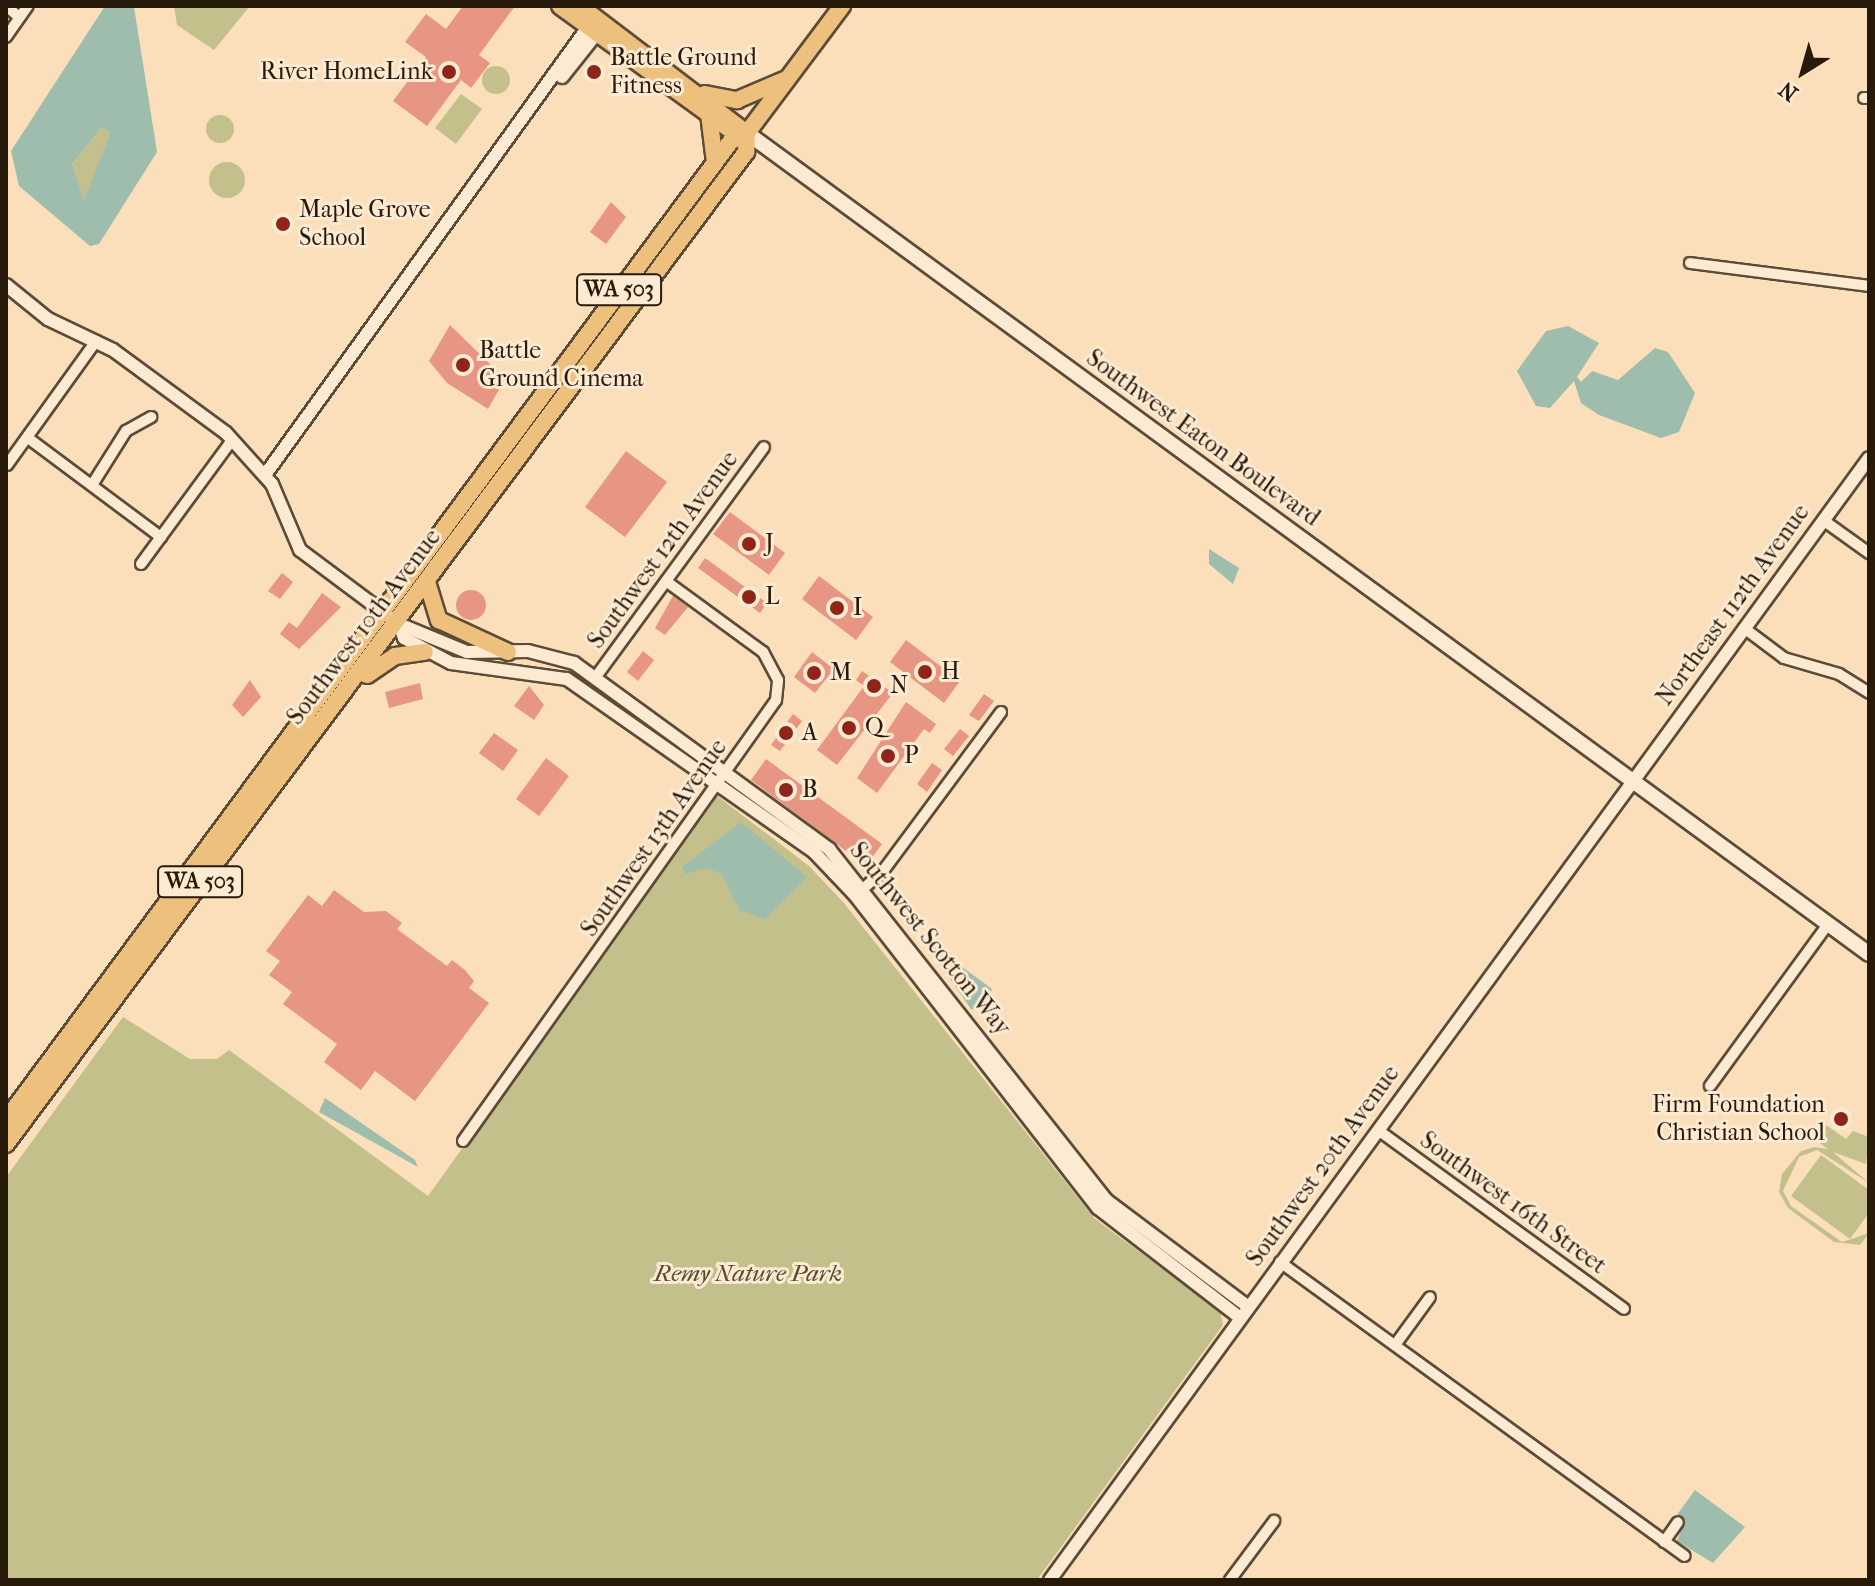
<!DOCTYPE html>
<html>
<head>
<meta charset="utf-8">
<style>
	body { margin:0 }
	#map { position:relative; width:1875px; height:1586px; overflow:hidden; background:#fadfba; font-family:"IM FELL French Canon",serif }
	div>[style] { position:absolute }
	.green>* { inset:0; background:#c4c08c }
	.round { border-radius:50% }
	.water>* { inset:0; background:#9ebdad }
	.building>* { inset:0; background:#e69683 }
	.roads { filter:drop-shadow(2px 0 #5c4b37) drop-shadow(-2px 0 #5c4b37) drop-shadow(0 2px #5c4b37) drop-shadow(0 -2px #5c4b37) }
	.minor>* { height:10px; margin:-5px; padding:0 5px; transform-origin:5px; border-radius:5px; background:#fcead2 }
	.tertiary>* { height:12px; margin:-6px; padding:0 6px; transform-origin:6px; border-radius:6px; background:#fcead2 }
	.secondary>* { height:14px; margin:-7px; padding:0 7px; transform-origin:7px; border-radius:7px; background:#fcead2 }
	.primary>* { height:16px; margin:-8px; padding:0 8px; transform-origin:8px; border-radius:8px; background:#edc07d }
	.trunk>* { height:16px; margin:-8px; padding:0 8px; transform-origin:8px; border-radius:8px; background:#edc07d }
	.dots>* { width:22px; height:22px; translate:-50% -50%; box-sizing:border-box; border:4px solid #fcead2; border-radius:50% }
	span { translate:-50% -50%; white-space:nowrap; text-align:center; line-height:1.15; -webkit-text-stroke:6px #fcead2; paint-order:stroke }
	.shield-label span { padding:2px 6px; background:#fcead2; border:2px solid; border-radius:6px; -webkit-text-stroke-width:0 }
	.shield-label { font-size:22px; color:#281a0b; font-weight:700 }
	.poi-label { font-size:24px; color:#281a0b }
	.left { translate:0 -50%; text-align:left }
	.right { translate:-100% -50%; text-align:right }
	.street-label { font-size:24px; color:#281a0b }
	.park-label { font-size:24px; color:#574c32; font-style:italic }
	.frame { position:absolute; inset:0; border:8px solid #281a0b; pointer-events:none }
	.north { position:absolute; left:1763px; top:32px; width:80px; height:80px; -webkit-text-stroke:6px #fcead2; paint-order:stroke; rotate:217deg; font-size:22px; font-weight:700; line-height:32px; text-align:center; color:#281a0b }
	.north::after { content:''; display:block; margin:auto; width:28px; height:36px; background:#281a0b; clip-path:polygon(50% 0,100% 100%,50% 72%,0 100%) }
</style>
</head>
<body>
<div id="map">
	<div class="green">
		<i style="clip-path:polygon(174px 6px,250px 6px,214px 50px,177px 25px)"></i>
		<i class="round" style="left:482px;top:66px;width:28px;height:28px"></i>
		<i style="clip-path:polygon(461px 94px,482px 109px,456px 144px,435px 128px)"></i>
		<i class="round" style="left:206px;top:115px;width:28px;height:28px"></i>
		<i style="clip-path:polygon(102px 127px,110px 133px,84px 201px,72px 164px)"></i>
		<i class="round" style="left:209px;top:162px;width:36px;height:36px"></i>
		<i style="clip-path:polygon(716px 795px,809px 866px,843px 902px,1095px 1219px,1220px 1311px,1223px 1325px,1037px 1580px,6px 1580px,6px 1177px,123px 1017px,190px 1059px,217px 1059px,229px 1050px,428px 1196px)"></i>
		<i style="clip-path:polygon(1823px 1123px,1846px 1139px,1853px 1131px,1869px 1137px,1866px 1164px,1833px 1152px,1869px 1183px,1817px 1150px,1799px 1157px,1783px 1191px,1791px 1206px,1842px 1242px,1869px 1233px,1860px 1245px,1834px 1242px,1788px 1208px,1779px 1192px,1782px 1174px,1801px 1151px,1815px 1147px,1828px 1149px,1813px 1138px)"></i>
		<i style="clip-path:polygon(1821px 1155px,1869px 1190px,1869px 1213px,1850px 1239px,1791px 1196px)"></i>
	</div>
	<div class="water">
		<i style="clip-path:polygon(evenodd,105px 6px,134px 7px,157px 152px,99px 244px,90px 246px,19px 186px,11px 151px,105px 6px,102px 127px,110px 133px,84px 200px,72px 164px,102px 127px)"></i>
		<i style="clip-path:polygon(1568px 326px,1599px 343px,1577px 377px,1581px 382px,1592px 371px,1618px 380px,1655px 348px,1668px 352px,1695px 393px,1679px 432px,1661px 438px,1599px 415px,1581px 403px,1574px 381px,1550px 408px,1536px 406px,1517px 371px,1546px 331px)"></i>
		<i style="clip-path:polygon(1209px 549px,1239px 568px,1233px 584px,1209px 564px)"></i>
		<i style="clip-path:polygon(741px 822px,807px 877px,765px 919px,739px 910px,722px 874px,706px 868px,685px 874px,682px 867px)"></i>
		<i style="clip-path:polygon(919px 935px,992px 989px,981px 1010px,971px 1009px)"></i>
		<i style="clip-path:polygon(325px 1098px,415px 1160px,418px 1167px,319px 1112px)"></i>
		<i style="clip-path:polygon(1695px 1490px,1745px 1527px,1713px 1563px,1677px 1541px,1683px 1526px,1674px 1519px)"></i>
	</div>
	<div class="building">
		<i style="clip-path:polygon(463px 6px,515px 6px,479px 55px,490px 63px,471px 88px,461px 80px,427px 126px,393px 101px,426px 57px,405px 42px,426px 14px,446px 29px)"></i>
		<i style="clip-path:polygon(611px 202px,626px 217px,606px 244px,590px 232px)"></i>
		<i style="clip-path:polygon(450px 325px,505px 379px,488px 409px,447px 383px,429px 361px)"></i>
		<i style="clip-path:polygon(626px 451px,667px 482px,625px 537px,585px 507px)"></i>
		<i style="clip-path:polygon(730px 512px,785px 553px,769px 575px,713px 534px)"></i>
		<i style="clip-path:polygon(705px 558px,767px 603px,760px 613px,698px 568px)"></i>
		<i style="clip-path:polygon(282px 573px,293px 582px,280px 599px,268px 591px)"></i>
		<i style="clip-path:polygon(819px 576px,873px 617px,856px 640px,802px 599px)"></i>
		<i class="round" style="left:456px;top:590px;width:30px;height:30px"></i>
		<i style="clip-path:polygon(322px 593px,341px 607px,299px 649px,280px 634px,289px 622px,297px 628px)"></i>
		<i style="clip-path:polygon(673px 596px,688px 607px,665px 635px,655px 628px)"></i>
		<i style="clip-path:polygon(906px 640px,960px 681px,944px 703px,890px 662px)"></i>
		<i style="clip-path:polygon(643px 651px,654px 660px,638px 681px,627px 672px)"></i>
		<i style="clip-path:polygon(812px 652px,834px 669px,815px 693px,794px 677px)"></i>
		<i style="clip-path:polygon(862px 671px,893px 693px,837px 765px,817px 750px,864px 686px,856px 680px)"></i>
		<i style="clip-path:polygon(250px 680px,261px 697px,243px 717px,232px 705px)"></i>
		<i style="clip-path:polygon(420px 683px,423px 699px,389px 708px,385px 692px)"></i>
		<i style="clip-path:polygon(529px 686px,544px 705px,534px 720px,514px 706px)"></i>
		<i style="clip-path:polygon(984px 694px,994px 701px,979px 721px,969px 715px)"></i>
		<i style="clip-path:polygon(906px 702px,936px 724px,930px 733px,924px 729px,877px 793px,857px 778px)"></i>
		<i style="clip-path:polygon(793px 714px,802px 721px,780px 751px,771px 745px)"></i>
		<i style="clip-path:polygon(960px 729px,969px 736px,953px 756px,944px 749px)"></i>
		<i style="clip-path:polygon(494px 733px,518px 750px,503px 771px,479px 753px)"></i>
		<i style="clip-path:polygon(546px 758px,569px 776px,539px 816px,516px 799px)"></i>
		<i style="clip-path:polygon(766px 759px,882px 844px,866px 866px,751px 780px)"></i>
		<i style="clip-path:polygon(932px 763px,942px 770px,927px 792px,917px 784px)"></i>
		<i style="clip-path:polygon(334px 890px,364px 912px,386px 911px,402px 923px,397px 929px,447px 966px,452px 960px,465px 970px,474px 981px,469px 988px,489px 1003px,415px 1101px,375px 1071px,361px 1090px,324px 1062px,337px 1044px,283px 1004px,292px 992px,269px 975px,280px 961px,266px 951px,308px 895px,322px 906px)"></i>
	</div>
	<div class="roads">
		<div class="minor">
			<i style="left:6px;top:6px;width:17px;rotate:40deg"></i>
			<i style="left:6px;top:37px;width:38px;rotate:-55deg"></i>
			<i style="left:1864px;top:98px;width:5px"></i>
			<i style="left:1690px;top:263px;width:180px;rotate:7.3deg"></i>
			<i style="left:28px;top:438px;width:166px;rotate:36.7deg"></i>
			<i style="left:7px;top:465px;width:153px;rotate:-54.3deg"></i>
			<i style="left:92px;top:485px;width:64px;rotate:-57.8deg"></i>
			<i style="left:126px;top:431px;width:29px;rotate:-29deg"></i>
			<i style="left:1823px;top:520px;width:57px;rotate:35.7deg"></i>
			<i style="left:141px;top:564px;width:154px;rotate:-53.7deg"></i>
			<i style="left:1744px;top:628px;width:50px;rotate:36.9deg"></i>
			<i style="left:1784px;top:658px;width:57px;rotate:16.2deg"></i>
			<i style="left:1839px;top:674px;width:36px;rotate:32deg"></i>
			<i style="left:595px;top:678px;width:286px;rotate:-53.8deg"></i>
			<i style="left:857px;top:894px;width:35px;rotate:-41deg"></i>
			<i style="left:883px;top:871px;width:198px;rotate:-53.4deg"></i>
			<i style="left:1710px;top:1086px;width:200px;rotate:-53.9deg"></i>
			<i style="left:1378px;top:1130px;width:304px;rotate:36deg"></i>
			<i style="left:463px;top:1141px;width:541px;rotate:-54.63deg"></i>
			<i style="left:776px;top:700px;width:20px;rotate:-84deg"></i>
			<i style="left:778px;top:680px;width:32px;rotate:-118deg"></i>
			<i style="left:763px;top:652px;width:120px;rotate:-143.8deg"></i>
			<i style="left:1280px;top:1262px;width:500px;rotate:36deg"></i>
			<i style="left:1395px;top:1345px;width:59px;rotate:-53.9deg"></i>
			<i style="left:1664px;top:1542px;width:24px;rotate:-55deg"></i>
			<i style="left:1230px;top:1580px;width:74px;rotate:-53.3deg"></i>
		</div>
		<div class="tertiary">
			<i style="left:562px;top:77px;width:56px;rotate:-51.5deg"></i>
			<i style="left:6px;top:285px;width:54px;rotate:39deg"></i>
			<i style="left:48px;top:319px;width:72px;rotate:25.5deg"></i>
			<i style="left:113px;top:350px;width:140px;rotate:36.3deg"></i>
			<i style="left:226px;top:433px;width:69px;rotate:48deg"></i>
			<i style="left:272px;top:484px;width:72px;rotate:67deg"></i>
			<i style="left:300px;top:550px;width:124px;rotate:36.8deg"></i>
			<i style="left:399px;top:624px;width:74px;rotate:22.4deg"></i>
			<i style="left:467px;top:652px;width:61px;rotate:-0.9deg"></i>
			<i style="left:528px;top:651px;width:48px;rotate:14.6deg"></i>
			<i style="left:574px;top:663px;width:316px;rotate:36.1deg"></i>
			<i style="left:829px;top:849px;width:447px;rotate:51.7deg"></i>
			<i style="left:1106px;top:1200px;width:176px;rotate:36.9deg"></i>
			<i style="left:265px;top:475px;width:552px;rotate:-54.21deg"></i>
			<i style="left:399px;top:624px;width:15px;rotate:70deg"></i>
			<i style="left:404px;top:638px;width:53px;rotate:28deg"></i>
			<i style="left:451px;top:663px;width:117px;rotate:7.9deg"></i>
			<i style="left:567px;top:679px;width:302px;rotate:35deg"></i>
			<i style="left:814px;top:852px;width:59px;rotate:46.4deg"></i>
			<i style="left:855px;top:895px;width:396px;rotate:52.2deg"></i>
			<i style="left:1098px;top:1208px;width:178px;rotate:37.7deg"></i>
			<i style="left:1050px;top:1580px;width:1389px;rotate:-53.87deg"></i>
		</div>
		<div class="secondary">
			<i style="left:747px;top:133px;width:1390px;rotate:36.19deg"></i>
		</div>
		<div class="primary">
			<i style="left:560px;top:6px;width:208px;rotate:36deg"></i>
			<i style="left:728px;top:128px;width:20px;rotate:15deg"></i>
			<i style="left:580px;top:6px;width:210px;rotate:37.3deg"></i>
		</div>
		<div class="trunk">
			<i style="left:705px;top:94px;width:33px;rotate:11deg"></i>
			<i style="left:737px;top:100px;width:51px;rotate:-23.1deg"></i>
			<i style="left:709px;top:114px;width:49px;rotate:83deg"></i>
			<i style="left:428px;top:585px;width:37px;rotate:73deg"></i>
			<i style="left:439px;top:620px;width:76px;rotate:24.9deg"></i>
			<i style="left:367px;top:675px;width:34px;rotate:-34deg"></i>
			<i style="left:395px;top:656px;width:30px;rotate:-8deg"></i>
			<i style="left:6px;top:1120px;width:1218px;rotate:-53.48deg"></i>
			<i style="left:731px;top:141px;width:18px;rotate:-27deg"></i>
			<i style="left:747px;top:133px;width:159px;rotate:-53.2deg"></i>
			<i style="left:6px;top:1144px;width:1238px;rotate:-53.28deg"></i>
			<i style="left:746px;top:152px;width:19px;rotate:-87deg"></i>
		</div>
	</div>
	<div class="dots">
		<i style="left:449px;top:72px;background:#8f2418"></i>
		<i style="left:594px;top:72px;background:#8f2418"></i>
		<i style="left:283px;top:224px;background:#8f2418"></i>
		<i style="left:463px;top:365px;background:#8f2418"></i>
		<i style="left:749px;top:544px;background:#8f2418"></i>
		<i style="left:749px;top:597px;background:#8f2418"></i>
		<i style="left:837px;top:608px;background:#8f2418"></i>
		<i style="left:925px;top:672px;background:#8f2418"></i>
		<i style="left:814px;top:673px;background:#8f2418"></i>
		<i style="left:874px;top:686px;background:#8f2418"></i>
		<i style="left:849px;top:728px;background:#8f2418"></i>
		<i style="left:786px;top:733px;background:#8f2418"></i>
		<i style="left:888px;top:756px;background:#8f2418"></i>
		<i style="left:786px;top:790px;background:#8f2418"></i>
		<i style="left:1841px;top:1119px;background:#8f2418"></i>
	</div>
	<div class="shield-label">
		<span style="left:619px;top:290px">WA 503</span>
		<span style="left:200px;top:882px">WA 503</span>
	</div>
	<div class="poi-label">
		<span class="left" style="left:610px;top:72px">Battle Ground<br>Fitness</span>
		<span class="right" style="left:433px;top:72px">River HomeLink</span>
		<span class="left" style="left:299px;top:224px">Maple Grove<br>School</span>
		<span class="left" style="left:479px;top:365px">Battle<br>Ground Cinema</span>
		<span class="left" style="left:765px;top:544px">J</span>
		<span class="left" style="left:765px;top:597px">L</span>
		<span class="left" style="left:853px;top:608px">I</span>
		<span class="left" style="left:941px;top:672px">H</span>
		<span class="left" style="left:830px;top:673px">M</span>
		<span class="left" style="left:890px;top:686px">N</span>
		<span class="left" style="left:865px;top:728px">Q</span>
		<span class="left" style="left:802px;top:733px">A</span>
		<span class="left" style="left:904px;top:756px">P</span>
		<span class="left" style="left:802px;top:790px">B</span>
		<span class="right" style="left:1825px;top:1119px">Firm Foundation<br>Christian School</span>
	</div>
	<div class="street-label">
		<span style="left:1203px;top:438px;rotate:36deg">Southwest Eaton Boulevard</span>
		<span style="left:663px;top:550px;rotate:-54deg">Southwest 12th Avenue</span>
		<span style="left:1733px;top:605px;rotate:-54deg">Northeast 112th Avenue</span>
		<span style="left:364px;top:627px;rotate:-53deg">Southwest 10th Avenue</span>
		<span style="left:654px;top:838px;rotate:-55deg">Southwest 13th Avenue</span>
		<span style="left:930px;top:939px;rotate:51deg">Southwest Scotton Way</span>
		<span style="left:1323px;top:1166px;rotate:-54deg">Southwest 20th Avenue</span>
		<span style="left:1513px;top:1203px;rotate:36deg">Southwest 16th Street</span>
	</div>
	<div class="park-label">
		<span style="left:748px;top:1274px">Remy Nature Park</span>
	</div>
	<div class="frame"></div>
	<div class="north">N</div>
</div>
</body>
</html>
